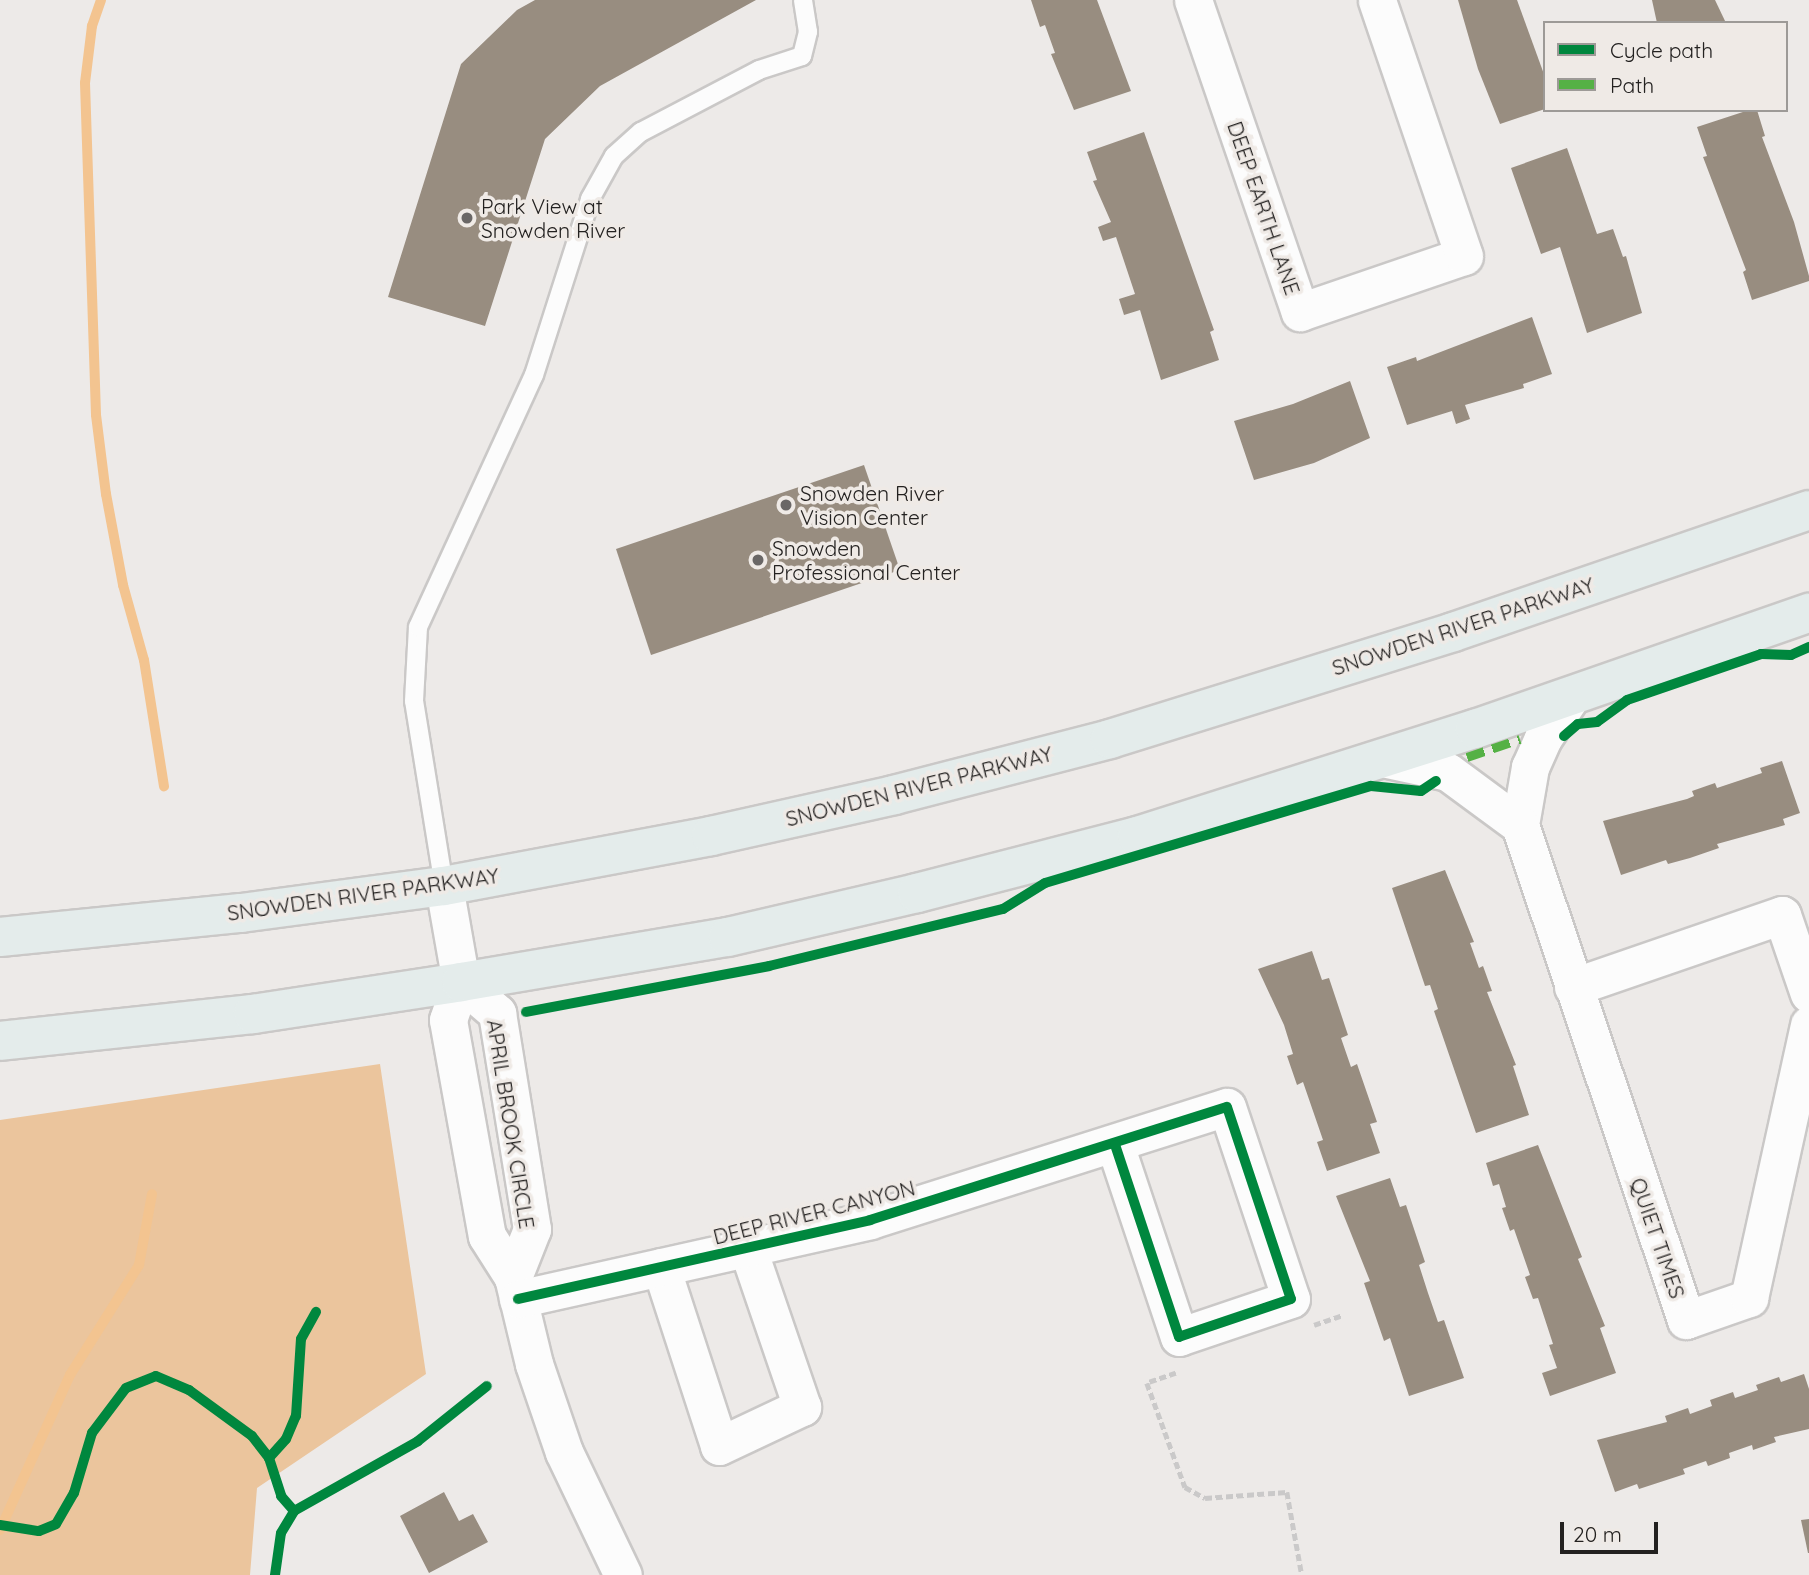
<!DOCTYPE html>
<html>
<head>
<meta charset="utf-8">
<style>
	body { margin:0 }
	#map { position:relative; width:1809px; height:1575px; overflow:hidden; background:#edeae8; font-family:Quicksand,sans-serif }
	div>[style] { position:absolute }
	.forest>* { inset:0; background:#ebc59d }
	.stream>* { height:10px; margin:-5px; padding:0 5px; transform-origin:5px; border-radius:5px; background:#f3c490 }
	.building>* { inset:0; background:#988d80 }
	.path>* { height:4.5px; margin-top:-2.25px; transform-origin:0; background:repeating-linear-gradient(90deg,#cac9c9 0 7px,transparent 0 10.5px) }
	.roads { filter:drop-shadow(2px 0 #cac8c7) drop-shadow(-2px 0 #cac8c7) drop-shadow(0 2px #cac8c7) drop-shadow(0 -2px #cac8c7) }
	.lane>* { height:18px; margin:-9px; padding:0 9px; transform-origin:9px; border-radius:9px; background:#fcfcfc }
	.street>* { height:37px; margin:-18.5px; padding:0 18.5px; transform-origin:18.5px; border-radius:18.5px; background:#fcfcfc }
	.primary>* { height:38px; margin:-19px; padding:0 19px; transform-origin:19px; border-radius:19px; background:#e4eceb }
	.quiet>* { height:9px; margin-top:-4.5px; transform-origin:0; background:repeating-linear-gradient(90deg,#55b145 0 18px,transparent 0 27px) }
	.cycleway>* { height:10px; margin:-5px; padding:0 5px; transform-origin:5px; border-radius:5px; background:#00873e }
	.dots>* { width:19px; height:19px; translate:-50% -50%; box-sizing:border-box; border:4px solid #efeae6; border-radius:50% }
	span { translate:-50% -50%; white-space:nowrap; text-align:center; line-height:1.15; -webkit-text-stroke:7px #efeae6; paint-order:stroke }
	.poi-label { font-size:21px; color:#232120 }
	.left { translate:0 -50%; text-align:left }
	.street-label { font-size:21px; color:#232120 }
	.legend { position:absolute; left:1543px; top:21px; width:245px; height:91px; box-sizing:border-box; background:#efeae6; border:2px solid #9d9a97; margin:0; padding:9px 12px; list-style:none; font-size:21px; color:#232120 }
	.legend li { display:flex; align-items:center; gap:14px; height:35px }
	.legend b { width:35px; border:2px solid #9d9a97 }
	.scale { position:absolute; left:1560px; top:1522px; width:98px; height:32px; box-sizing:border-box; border:4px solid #232120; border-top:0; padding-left:9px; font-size:21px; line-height:24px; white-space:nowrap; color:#232120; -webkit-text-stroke:5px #efeae6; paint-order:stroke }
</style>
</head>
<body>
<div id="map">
	<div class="forest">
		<i style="clip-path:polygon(380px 1064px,426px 1374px,257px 1488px,250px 1575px,0 1575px,0 1120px)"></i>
	</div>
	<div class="stream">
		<i style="left:101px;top:0;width:28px;rotate:109deg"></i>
		<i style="left:92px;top:26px;width:57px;rotate:97deg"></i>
		<i style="left:85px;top:83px;width:332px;rotate:88.1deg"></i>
		<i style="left:96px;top:415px;width:80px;rotate:82.8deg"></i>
		<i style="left:106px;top:494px;width:93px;rotate:79.4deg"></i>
		<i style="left:123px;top:585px;width:78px;rotate:74.4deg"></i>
		<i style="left:144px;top:660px;width:128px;rotate:81deg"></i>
		<i style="left:0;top:1530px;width:170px;rotate:-65.7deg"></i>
		<i style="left:70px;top:1375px;width:130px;rotate:-57.9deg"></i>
		<i style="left:139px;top:1265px;width:72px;rotate:-79.6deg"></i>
	</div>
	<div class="building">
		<i style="clip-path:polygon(535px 0,756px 0,600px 86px,545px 139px,485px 326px,388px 297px,461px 64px,517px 10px)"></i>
		<i style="clip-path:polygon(1031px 0,1097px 0,1131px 91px,1074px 110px,1051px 54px,1055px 53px,1045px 25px,1040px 27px)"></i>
		<i style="clip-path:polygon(1458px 0,1517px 0,1545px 77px,1545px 109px,1500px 124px,1478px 69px)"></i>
		<i style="clip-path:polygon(1652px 0,1715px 0,1726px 23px,1657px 23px)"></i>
		<i style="clip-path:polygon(1749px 110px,1757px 110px,1765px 136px,1762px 137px,1794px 222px,1809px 276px,1809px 281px,1752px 300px,1743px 272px,1746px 270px,1703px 157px,1707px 156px,1697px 127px)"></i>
		<i style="clip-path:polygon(1144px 132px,1214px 330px,1210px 332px,1219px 360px,1161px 380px,1140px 310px,1124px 315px,1119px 299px,1135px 294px,1116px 237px,1103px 241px,1098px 227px,1111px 222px,1093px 181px,1097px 180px,1087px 152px)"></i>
		<i style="clip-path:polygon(1567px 148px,1597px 234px,1613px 229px,1623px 257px,1626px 256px,1642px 313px,1587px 333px,1560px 247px,1541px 254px,1511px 168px)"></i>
		<i style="clip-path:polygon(1532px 317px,1552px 374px,1523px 384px,1524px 388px,1465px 405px,1470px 419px,1456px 424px,1452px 411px,1407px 425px,1387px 367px,1416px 357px,1417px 361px)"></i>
		<i style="clip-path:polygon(1350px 381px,1370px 438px,1314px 463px,1254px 480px,1234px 421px,1293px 404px)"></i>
		<i style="clip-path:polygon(864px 465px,900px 570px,651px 655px,616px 549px)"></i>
		<i style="clip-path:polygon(1782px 761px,1800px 813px,1783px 819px,1785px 825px,1717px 844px,1719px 848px,1690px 858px,1668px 864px,1666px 860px,1621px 875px,1603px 821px,1687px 799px,1694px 796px,1692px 791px,1715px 783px,1717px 788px,1762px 773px,1760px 768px)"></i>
		<i style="clip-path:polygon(1445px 870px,1474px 942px,1470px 943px,1479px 968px,1483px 966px,1492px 991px,1487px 992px,1516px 1065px,1513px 1066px,1529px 1115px,1476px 1133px,1434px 1011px,1438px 1009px,1430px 985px,1425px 986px,1392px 888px)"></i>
		<i style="clip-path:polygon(1312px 951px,1322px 980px,1329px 978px,1348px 1035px,1341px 1038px,1351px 1067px,1357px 1064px,1377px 1122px,1370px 1124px,1380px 1153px,1327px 1171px,1317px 1142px,1323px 1140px,1303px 1082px,1297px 1085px,1287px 1056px,1293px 1054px,1284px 1025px,1258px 969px)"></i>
		<i style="clip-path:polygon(1538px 1145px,1582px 1257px,1578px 1259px,1605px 1326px,1600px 1328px,1616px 1373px,1550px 1396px,1542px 1373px,1557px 1368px,1549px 1345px,1553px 1344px,1538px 1298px,1533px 1299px,1525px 1277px,1530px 1275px,1514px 1229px,1510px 1231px,1502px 1208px,1506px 1207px,1499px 1184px,1493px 1186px,1486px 1163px)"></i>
		<i style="clip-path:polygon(1390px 1178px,1400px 1207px,1406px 1205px,1425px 1262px,1419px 1265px,1428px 1293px,1438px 1322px,1444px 1320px,1464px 1378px,1409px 1396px,1390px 1338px,1384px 1341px,1364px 1283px,1370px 1281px,1336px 1196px)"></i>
		<i style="clip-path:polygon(1804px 1374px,1809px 1389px,1809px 1429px,1774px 1437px,1776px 1442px,1753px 1450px,1752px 1445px,1729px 1453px,1730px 1458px,1708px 1466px,1706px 1461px,1683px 1469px,1685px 1474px,1639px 1489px,1637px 1484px,1615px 1492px,1597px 1440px,1667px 1422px,1665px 1416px,1688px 1408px,1690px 1414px,1712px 1406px,1710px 1400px,1733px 1392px,1735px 1398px,1758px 1390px,1756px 1385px,1779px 1377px,1781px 1382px)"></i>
		<i style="clip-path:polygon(444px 1492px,459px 1521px,473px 1514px,488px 1542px,429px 1573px,400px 1516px)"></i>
		<i style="clip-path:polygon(1809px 1519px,1809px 1553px,1808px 1553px,1801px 1520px)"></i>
	</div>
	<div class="path">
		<i style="left:1314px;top:1325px;width:31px;rotate:-19deg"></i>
		<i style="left:1176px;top:1373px;width:31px;rotate:161deg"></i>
		<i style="left:1147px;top:1383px;width:111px;rotate:69.9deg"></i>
		<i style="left:1185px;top:1487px;width:23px;rotate:29deg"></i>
		<i style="left:1205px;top:1498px;width:82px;rotate:-4.2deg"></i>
		<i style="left:1287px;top:1492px;width:84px;rotate:79.8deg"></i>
	</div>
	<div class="roads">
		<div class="lane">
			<i style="left:444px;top:886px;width:187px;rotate:-99.2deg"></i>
			<i style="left:414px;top:701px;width:74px;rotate:-86.9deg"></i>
			<i style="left:418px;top:627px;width:277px;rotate:-65.3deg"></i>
			<i style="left:534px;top:375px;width:185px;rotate:-72.3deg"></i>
			<i style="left:590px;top:199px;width:49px;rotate:-60.8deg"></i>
			<i style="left:614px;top:156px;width:36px;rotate:-42deg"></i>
			<i style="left:641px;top:132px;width:133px;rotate:-27.7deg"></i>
			<i style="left:759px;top:70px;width:45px;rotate:-18deg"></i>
			<i style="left:802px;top:56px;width:25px;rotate:-76deg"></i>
			<i style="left:808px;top:32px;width:32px;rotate:-99deg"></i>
		</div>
		<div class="street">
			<i style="left:1193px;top:0;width:330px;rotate:71.1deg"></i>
			<i style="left:1300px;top:312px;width:173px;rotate:-18.9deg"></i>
			<i style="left:1464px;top:256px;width:270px;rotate:-108.8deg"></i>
			<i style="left:1572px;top:695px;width:52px;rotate:124deg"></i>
			<i style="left:1543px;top:738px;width:32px;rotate:114deg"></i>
			<i style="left:1530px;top:767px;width:59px;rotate:99.8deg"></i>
			<i style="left:1520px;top:825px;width:522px;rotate:71.46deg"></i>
			<i style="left:1686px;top:1320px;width:67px;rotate:-19.2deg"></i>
			<i style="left:1749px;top:1298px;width:280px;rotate:-77.6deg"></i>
			<i style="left:1382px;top:758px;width:67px;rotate:12deg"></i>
			<i style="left:1448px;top:772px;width:89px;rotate:36.4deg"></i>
			<i style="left:444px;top:886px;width:97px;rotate:80deg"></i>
			<i style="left:461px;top:982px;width:40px;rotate:108.9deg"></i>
			<i style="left:448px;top:1020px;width:219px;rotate:79.8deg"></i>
			<i style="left:487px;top:1236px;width:49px;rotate:57.6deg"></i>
			<i style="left:513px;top:1277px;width:89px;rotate:76.4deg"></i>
			<i style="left:534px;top:1364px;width:93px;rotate:71.2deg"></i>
			<i style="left:564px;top:1452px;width:136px;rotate:64.4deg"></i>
			<i style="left:461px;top:982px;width:48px;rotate:40.7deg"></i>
			<i style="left:497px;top:1013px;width:219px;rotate:80.8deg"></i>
			<i style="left:532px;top:1229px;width:52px;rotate:111.6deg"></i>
			<i style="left:1573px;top:987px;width:221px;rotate:-19deg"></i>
			<i style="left:1782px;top:915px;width:83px;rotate:71.1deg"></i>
			<i style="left:661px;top:1267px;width:188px;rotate:72deg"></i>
			<i style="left:719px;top:1446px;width:92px;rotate:-25.2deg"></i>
			<i style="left:802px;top:1407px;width:167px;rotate:-108.9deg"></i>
			<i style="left:518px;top:1299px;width:361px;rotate:-12.6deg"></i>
			<i style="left:870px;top:1220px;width:374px;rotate:-17.6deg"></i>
			<i style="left:1227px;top:1107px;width:202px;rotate:71.6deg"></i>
			<i style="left:1291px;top:1299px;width:118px;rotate:161.3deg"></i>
			<i style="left:1179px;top:1337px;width:202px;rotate:-108.4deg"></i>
		</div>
		<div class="primary">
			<i style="left:0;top:937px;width:242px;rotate:-5.7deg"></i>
			<i style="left:241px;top:913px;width:205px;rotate:-7.6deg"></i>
			<i style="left:444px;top:886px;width:272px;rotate:-10.6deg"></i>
			<i style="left:711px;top:836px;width:188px;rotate:-12.6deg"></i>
			<i style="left:894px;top:795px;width:223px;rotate:-14.5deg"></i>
			<i style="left:1110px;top:739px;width:359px;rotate:-17.3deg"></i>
			<i style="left:1453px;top:632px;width:376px;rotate:-18.9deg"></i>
			<i style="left:0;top:1041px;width:254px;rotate:-6.1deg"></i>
			<i style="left:253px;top:1014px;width:210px;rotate:-8.7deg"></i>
			<i style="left:461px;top:982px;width:271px;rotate:-9.6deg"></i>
			<i style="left:728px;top:937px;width:194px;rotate:-13.1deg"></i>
			<i style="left:917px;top:893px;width:227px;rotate:-14.5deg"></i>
			<i style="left:1137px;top:836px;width:355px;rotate:-17.6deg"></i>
			<i style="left:1475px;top:729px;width:354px;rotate:-19.2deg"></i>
		</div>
	</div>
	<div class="quiet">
		<i style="left:1467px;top:757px;width:56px;rotate:-18.8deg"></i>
	</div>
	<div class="cycleway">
		<i style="left:1564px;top:736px;width:18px;rotate:-41deg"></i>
		<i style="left:1578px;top:724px;width:19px;rotate:-6deg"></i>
		<i style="left:1597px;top:722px;width:37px;rotate:-36deg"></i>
		<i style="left:1627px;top:700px;width:142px;rotate:-18.9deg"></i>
		<i style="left:1761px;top:654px;width:30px;rotate:2deg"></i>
		<i style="left:1791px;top:655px;width:20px;rotate:-24deg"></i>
		<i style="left:526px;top:1012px;width:247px;rotate:-10.7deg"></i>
		<i style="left:769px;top:966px;width:241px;rotate:-13.7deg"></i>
		<i style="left:1003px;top:909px;width:49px;rotate:-31.8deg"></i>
		<i style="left:1045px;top:883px;width:340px;rotate:-16.6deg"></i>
		<i style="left:1371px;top:786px;width:50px;rotate:5.7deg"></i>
		<i style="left:1421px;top:791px;width:18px;rotate:-34deg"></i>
		<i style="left:518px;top:1299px;width:361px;rotate:-12.6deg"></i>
		<i style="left:870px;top:1220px;width:374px;rotate:-17.6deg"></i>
		<i style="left:1227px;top:1107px;width:202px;rotate:71.6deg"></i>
		<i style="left:1291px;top:1299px;width:118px;rotate:161.3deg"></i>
		<i style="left:1179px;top:1337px;width:202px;rotate:-108.4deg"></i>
		<i style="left:269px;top:1458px;width:25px;rotate:-48deg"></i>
		<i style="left:286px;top:1439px;width:25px;rotate:-67deg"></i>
		<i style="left:296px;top:1416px;width:77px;rotate:-86.3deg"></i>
		<i style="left:301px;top:1339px;width:31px;rotate:-61deg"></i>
		<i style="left:0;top:1525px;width:39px;rotate:9deg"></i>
		<i style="left:39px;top:1531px;width:18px;rotate:-22deg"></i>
		<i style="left:56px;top:1524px;width:36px;rotate:-60deg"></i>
		<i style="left:74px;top:1493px;width:63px;rotate:-73.3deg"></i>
		<i style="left:92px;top:1433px;width:56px;rotate:-52.9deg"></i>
		<i style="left:126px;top:1388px;width:32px;rotate:-22deg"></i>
		<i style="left:156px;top:1376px;width:36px;rotate:23deg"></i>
		<i style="left:189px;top:1390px;width:78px;rotate:36.1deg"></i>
		<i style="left:252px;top:1436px;width:28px;rotate:52deg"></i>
		<i style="left:269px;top:1458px;width:40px;rotate:72deg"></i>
		<i style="left:281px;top:1496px;width:20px;rotate:49deg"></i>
		<i style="left:275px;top:1575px;width:42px;rotate:-81.9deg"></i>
		<i style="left:281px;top:1533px;width:26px;rotate:-59deg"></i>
		<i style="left:294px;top:1511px;width:142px;rotate:-29.4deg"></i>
		<i style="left:418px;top:1441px;width:88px;rotate:-38.6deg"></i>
	</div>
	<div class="dots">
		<i style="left:467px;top:218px;background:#6a6766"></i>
		<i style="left:786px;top:505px;background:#6a6766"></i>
		<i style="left:758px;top:560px;background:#6a6766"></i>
	</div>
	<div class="poi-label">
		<span class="left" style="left:481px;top:218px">Park View at<br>Snowden River</span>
		<span class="left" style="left:800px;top:505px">Snowden River<br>Vision Center</span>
		<span class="left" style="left:772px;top:560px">Snowden<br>Professional Center</span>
	</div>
	<div class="street-label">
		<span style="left:1264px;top:208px;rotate:71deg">DEEP EARTH LANE</span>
		<span style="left:1463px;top:626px;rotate:-18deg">SNOWDEN RIVER PARKWAY</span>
		<span style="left:919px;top:786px;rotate:-14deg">SNOWDEN RIVER PARKWAY</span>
		<span style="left:363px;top:894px;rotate:-8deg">SNOWDEN RIVER PARKWAY</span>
		<span style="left:511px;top:1124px;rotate:81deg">APRIL BROOK CIRCLE</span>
		<span style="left:814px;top:1212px;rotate:-14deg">DEEP RIVER CANYON</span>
		<span style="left:1658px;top:1238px;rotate:71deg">QUIET TIMES</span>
	</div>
	<ul class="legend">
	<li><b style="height:9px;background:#00873e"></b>Cycle path</li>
	<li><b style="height:9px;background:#55b145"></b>Path</li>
	</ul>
	<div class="scale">20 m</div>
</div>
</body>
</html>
